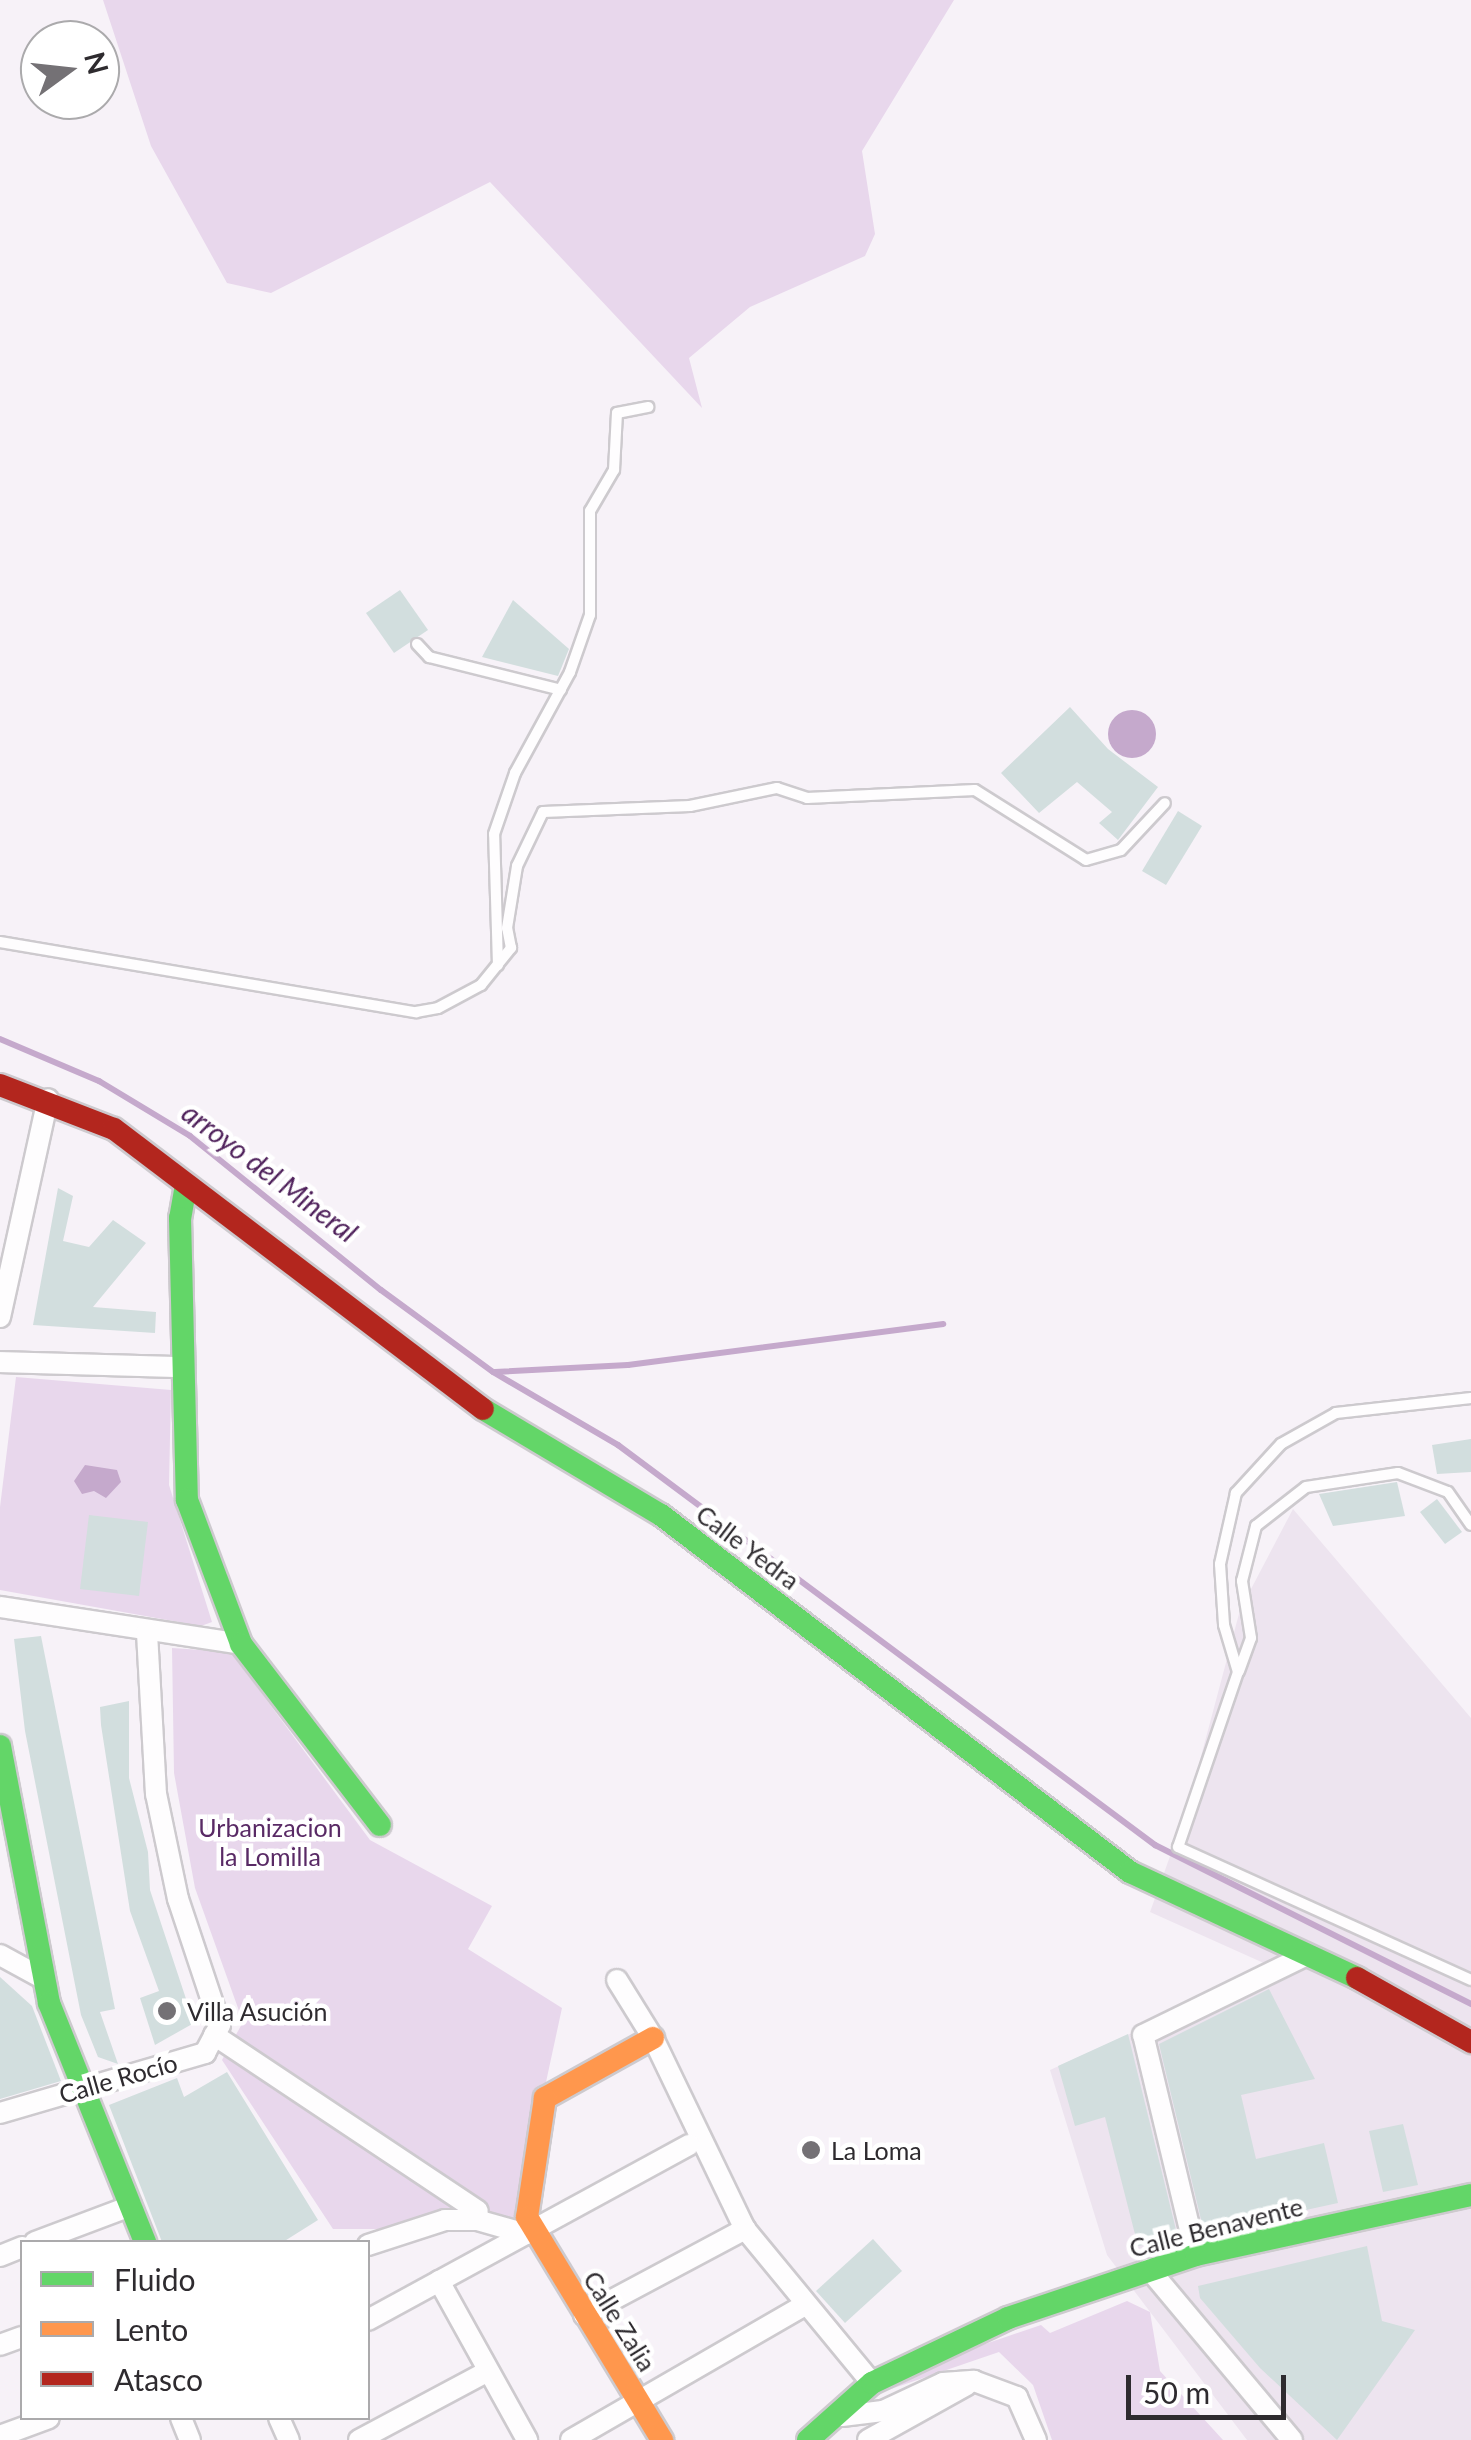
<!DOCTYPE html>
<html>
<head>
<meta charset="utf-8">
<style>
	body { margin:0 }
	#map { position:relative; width:1471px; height:2440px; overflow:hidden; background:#f7f2f8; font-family:Lato,sans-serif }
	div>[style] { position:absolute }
	.built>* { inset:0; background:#ede4ef }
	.green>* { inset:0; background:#e8d7ec }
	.water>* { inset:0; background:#c5a9cc }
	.round { border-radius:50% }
	.stream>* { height:6px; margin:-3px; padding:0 3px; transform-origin:3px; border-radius:3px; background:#c5a9cc }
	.building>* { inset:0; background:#d2dede }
	.roads { filter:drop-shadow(2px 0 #cdcace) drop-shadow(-2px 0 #cdcace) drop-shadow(0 2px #cdcace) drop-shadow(0 -2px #cdcace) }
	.lane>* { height:10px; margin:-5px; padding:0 5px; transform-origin:5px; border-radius:5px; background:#fefdfe }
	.street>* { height:20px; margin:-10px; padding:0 10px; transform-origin:10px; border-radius:10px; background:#fefdfe }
	.fast>* { height:22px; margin:-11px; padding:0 11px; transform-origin:11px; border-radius:11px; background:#63d668 }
	.slow>* { height:22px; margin:-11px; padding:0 11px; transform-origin:11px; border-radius:11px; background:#ff974d }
	.jam>* { height:22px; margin:-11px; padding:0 11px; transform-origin:11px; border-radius:11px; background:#b3261e }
	.dots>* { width:28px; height:28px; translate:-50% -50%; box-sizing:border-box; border:5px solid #fff; border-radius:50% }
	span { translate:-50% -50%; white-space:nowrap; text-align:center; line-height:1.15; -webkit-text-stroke:9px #fff; paint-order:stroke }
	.street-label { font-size:25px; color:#2e2b2f }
	.park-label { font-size:25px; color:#592a65 }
	.poi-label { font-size:25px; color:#2e2b2f }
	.left { translate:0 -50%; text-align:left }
	.water-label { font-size:28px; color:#4f215b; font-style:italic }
	.legend { position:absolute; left:20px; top:2240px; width:350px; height:180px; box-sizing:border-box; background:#fff; border:2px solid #abaaac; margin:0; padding:12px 18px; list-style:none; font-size:30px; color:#2e2b2f }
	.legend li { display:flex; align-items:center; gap:20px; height:50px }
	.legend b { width:50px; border:2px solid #abaaac }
	.north { position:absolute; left:20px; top:20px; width:100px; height:100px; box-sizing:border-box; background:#fff; border:2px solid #abaaac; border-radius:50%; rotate:75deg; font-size:28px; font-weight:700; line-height:40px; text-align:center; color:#2e2b2f }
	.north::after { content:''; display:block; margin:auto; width:35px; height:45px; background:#747175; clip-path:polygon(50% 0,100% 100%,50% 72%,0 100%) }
	.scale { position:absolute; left:1126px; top:2375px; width:160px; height:45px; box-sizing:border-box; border:5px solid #2e2b2f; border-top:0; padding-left:12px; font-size:30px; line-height:35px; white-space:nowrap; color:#2e2b2f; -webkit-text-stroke:8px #fff; paint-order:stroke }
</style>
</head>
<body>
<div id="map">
	<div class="built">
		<i style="clip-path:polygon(1293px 1509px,1471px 1718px,1471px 2440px,1247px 2440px,1107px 2255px,1050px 2070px,1275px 1968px,1150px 1912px,1187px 1809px,1240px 1610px)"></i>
	</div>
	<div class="green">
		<i style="clip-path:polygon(103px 0,954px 0,862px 151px,875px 234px,865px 256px,750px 307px,689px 358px,702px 408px,490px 182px,271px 293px,227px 283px,151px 146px)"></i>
		<i style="clip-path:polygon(16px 1377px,171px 1390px,169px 1485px,212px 1622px,201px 1626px,0 1590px,0 1507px)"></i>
		<i style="clip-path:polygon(172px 1648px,231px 1652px,370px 1840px,492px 1906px,468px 1949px,562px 2008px,516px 2221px,447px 2210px,396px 2229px,333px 2229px,222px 2060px,243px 2022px,195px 1888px,174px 1773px)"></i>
		<i style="clip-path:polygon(1127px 2301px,1150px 2312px,1160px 2371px,1223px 2440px,1052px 2440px,1033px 2385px,999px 2352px,885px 2391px,953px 2355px,1041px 2325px,1050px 2333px)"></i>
	</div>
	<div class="water">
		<i class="round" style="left:1108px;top:710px;width:48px;height:48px"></i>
		<i style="clip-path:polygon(85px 1465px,117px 1470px,121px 1482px,106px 1498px,94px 1491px,82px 1494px,74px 1481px)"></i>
	</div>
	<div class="stream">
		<i style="left:0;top:1039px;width:108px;rotate:23deg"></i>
		<i style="left:99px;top:1081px;width:106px;rotate:31.1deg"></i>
		<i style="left:190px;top:1136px;width:245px;rotate:38.9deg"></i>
		<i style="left:381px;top:1290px;width:139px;rotate:36.2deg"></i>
		<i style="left:493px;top:1372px;width:145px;rotate:30.3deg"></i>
		<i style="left:618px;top:1445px;width:670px;rotate:36.68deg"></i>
		<i style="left:1155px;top:1845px;width:354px;rotate:26.7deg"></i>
		<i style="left:495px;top:1372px;width:133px;rotate:-3deg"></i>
		<i style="left:628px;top:1365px;width:318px;rotate:-7.4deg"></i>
	</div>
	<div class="building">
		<i style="clip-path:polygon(400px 590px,428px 630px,394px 653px,366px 613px)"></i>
		<i style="clip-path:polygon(513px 600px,569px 649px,558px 676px,482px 657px)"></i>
		<i style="clip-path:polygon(1070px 707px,1108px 749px,1158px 787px,1118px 840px,1099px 823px,1112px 812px,1077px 782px,1039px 813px,1001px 773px)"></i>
		<i style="clip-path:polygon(1178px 811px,1202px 826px,1166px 885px,1142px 871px)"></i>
		<i style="clip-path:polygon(58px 1188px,73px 1196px,63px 1241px,89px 1247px,113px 1220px,146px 1243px,93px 1307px,156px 1312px,155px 1333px,33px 1325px)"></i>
		<i style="clip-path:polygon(1471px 1439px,1471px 1472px,1437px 1474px,1432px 1445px)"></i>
		<i style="clip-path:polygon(1397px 1482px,1405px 1516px,1333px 1526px,1319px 1494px)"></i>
		<i style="clip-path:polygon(1437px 1499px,1462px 1532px,1445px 1544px,1420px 1512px)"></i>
		<i style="clip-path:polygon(89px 1515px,148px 1522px,139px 1596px,80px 1589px)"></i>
		<i style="clip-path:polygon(41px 1636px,115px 2009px,100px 2012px,118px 2064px,98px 2057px,81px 2015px,25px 1731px,14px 1639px)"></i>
		<i style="clip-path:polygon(129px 1701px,129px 1778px,148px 1852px,150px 1890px,194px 2023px,155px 2045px,140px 1998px,159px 1991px,130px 1911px,101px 1725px,100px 1707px)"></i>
		<i style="clip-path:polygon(0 1977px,32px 2006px,61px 2081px,0 2099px)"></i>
		<i style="clip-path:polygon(1269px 1989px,1315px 2079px,1241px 2095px,1256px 2159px,1324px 2143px,1338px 2203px,1204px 2232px,1159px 2044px)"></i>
		<i style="clip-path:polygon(1128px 2034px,1178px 2238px,1138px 2246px,1105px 2117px,1075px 2126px,1058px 2066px)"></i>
		<i style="clip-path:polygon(227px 2072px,318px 2220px,283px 2242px,162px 2242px,109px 2105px,177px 2078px,184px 2097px)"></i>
		<i style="clip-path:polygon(1403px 2124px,1418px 2185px,1383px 2192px,1369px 2131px)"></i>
		<i style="clip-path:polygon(873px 2239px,902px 2271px,845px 2323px,816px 2291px)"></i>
		<i style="clip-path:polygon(1367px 2246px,1382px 2321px,1415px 2330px,1337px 2440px,1260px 2368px,1200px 2298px,1198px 2286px)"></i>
	</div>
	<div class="roads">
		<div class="lane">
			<i style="left:417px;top:644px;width:18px;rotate:47deg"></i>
			<i style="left:429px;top:657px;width:136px;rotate:14deg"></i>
			<i style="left:0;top:942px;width:422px;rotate:9.6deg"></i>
			<i style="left:416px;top:1012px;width:22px;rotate:-10deg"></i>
			<i style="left:438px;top:1008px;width:49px;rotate:-28.1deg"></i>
			<i style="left:481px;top:985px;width:48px;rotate:-51deg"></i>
			<i style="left:511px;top:948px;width:20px;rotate:-101deg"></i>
			<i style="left:507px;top:928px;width:63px;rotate:-80.8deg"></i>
			<i style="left:517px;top:866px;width:60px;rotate:-64.3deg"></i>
			<i style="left:543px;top:812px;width:147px;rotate:-2.3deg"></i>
			<i style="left:690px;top:806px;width:89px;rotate:-11.7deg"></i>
			<i style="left:777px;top:788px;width:32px;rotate:18deg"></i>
			<i style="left:807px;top:798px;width:168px;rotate:-2.7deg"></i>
			<i style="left:975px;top:790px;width:131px;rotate:32.2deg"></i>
			<i style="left:1086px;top:860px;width:36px;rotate:-16deg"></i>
			<i style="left:1121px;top:850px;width:64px;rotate:-46.9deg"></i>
			<i style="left:498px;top:965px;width:131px;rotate:-91.7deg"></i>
			<i style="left:494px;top:834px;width:65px;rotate:-71deg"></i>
			<i style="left:515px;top:773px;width:115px;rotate:-61.4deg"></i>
			<i style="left:570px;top:672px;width:60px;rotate:-70.7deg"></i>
			<i style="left:590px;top:615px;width:104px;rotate:-90deg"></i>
			<i style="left:590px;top:511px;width:48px;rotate:-59.7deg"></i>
			<i style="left:614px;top:470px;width:57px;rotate:-87deg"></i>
			<i style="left:617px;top:413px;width:32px;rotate:-11deg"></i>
			<i style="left:1471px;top:1398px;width:136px;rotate:173.7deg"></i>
			<i style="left:1336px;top:1413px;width:63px;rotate:150.6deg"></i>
			<i style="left:1281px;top:1444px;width:67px;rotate:132.6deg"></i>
			<i style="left:1236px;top:1493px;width:73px;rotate:102.7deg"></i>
			<i style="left:1220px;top:1564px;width:61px;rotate:86.2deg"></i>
			<i style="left:1224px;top:1625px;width:49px;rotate:73.4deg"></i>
			<i style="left:1238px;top:1672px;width:185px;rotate:108.9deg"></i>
			<i style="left:1178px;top:1847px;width:322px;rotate:24.4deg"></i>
			<i style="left:1239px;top:1671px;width:35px;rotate:-70deg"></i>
			<i style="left:1251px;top:1638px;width:58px;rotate:-99deg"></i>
			<i style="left:1242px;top:1581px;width:57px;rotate:-75.7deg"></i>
			<i style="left:1256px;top:1526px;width:63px;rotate:-38deg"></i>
			<i style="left:1306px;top:1487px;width:93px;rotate:-8.7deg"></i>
			<i style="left:1398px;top:1473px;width:53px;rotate:20.8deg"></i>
			<i style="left:1448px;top:1492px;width:40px;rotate:55.1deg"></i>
		</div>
		<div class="street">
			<i style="left:0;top:1317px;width:223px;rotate:-77.6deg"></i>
			<i style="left:0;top:1362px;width:183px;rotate:1.6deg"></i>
			<i style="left:0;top:1607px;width:244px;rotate:8.7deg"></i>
			<i style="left:0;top:1955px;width:50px;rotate:28.6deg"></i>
			<i style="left:617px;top:1980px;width:68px;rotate:58.2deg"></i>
			<i style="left:653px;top:2038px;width:212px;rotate:64.3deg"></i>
			<i style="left:745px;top:2229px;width:200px;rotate:50.5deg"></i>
			<i style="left:214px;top:2035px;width:317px;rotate:33.7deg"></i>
			<i style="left:0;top:2113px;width:214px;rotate:-16.3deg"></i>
			<i style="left:205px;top:2053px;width:32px;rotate:-62deg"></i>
			<i style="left:220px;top:2025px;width:133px;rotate:-108.4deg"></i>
			<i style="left:178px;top:1899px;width:107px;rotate:-101.8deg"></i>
			<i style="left:156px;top:1794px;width:163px;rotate:-93.2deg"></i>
			<i style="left:35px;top:2242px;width:103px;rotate:-20.6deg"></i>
			<i style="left:368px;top:2245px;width:81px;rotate:-18deg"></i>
			<i style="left:445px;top:2220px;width:32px"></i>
			<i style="left:477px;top:2220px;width:51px;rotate:15.9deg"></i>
			<i style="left:1196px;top:2255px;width:226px;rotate:-103.5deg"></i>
			<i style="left:1143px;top:2035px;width:182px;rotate:-26deg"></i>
			<i style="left:0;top:2256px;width:24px;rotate:-22deg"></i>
			<i style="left:1149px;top:2269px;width:223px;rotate:50.1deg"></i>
			<i style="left:439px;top:2281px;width:182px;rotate:61deg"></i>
			<i style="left:584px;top:2315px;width:183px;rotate:-28.1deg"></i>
			<i style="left:368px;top:2320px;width:366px;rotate:-28.6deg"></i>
			<i style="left:0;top:2345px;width:23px;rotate:-20deg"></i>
			<i style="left:842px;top:2416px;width:41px;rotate:-7deg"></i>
			<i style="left:883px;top:2411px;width:66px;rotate:-25deg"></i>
			<i style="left:943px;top:2383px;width:31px;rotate:-4deg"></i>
			<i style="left:974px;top:2381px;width:46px;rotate:20.4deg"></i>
			<i style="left:1017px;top:2397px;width:47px;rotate:66.2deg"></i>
			<i style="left:181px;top:2418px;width:24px;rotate:68deg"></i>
			<i style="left:279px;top:2418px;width:24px;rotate:66deg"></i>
			<i style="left:0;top:2436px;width:52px;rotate:-20.2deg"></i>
			<i style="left:359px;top:2440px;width:146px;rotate:-28.1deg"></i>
			<i style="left:571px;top:2440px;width:268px;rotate:-30deg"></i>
			<i style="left:868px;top:2440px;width:113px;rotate:-29.1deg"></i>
		</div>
		<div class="fast">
			<i style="left:186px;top:1185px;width:34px;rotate:100deg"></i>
			<i style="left:180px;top:1218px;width:282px;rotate:88.6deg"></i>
			<i style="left:187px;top:1500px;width:154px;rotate:69.4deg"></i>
			<i style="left:241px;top:1644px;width:228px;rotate:52.5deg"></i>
			<i style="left:483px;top:1409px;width:207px;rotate:30.8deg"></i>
			<i style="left:661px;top:1515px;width:589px;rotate:37.28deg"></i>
			<i style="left:1130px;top:1872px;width:251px;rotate:25deg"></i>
			<i style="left:0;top:1746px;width:262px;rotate:79.2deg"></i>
			<i style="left:49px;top:2003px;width:258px;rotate:68.1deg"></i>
			<i style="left:808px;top:2440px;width:86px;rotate:-41.7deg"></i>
			<i style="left:872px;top:2383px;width:151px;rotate:-25.5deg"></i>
			<i style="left:1008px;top:2318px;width:198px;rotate:-18.5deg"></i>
			<i style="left:1196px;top:2255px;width:281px;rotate:-12.3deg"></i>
		</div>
		<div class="slow">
			<i style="left:653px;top:2038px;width:124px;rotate:150.9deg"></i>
			<i style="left:545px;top:2098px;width:120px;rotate:98.6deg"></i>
			<i style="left:527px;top:2217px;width:261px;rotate:58.8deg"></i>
		</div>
		<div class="jam">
			<i style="left:0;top:1085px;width:122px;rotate:21.1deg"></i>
			<i style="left:114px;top:1129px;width:463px;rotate:37.2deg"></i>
			<i style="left:1357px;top:1978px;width:131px;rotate:29.3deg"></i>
		</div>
	</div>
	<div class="dots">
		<i style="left:167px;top:2011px;background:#747175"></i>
		<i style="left:811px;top:2150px;background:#747175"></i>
	</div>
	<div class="street-label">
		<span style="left:748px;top:1547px;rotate:37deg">Calle Yedra</span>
		<span style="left:118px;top:2078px;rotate:-16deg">Calle Rocío</span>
		<span style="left:1216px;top:2227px;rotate:-14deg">Calle Benavente</span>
		<span style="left:620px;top:2321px;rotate:58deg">Calle Zalia</span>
	</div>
	<div class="park-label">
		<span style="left:270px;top:1842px">Urbanizacion<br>la Lomilla</span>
	</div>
	<div class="poi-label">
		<span class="left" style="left:187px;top:2011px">Villa Asución</span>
		<span class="left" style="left:831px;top:2150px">La Loma</span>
	</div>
	<div class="water-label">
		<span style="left:270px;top:1172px;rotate:37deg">arroyo del Mineral</span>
	</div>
	<ul class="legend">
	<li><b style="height:12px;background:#63d668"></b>Fluido</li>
	<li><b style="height:12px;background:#ff974d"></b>Lento</li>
	<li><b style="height:12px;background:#b3261e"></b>Atasco</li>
	</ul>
	<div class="north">N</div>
	<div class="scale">50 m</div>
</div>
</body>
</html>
